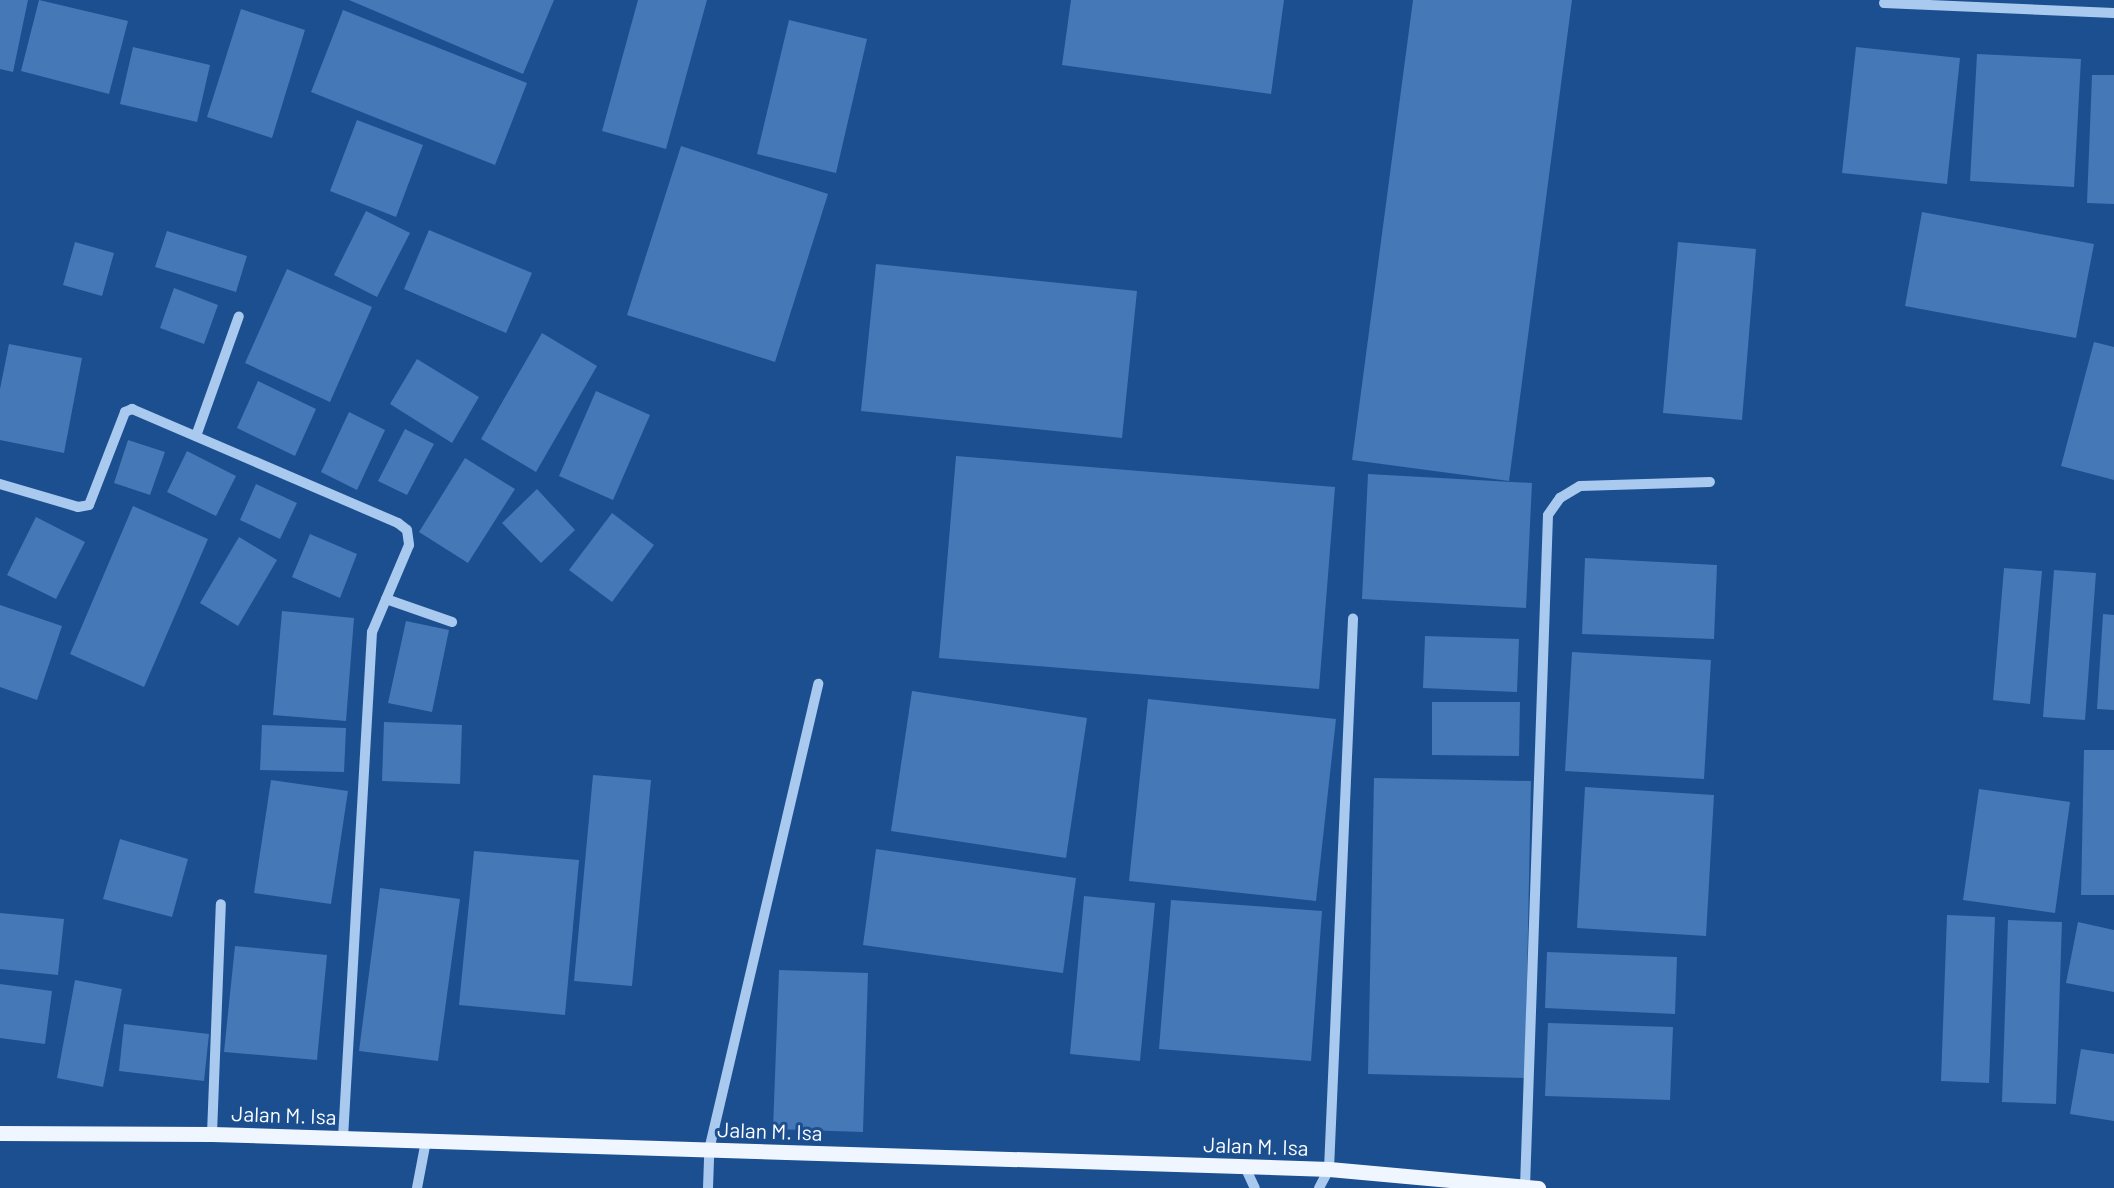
<!DOCTYPE html>
<html>
<head>
<meta charset="utf-8">
<style>
	body { margin:0 }
	#map { position:relative; width:2114px; height:1188px; overflow:hidden; background:#1b4f8f; font-family:Barlow,sans-serif }
	div>[style] { position:absolute }
	.building>* { inset:0; background:#4478b7 }
	.minor>* { height:10px; margin:-5px; padding:0 5px; transform-origin:5px; border-radius:5px; background:#a9c9ee }
	.major>* { height:15px; margin:-7.5px; padding:0 7.5px; transform-origin:7.5px; border-radius:7.5px; background:#f0f6ff }
	span { translate:-50% -50%; white-space:nowrap; text-align:center; line-height:1.15; -webkit-text-stroke:6px #1b4f8f; paint-order:stroke }
	.street-label { font-size:21px; color:#fff }
</style>
</head>
<body>
<div id="map">
	<div class="building">
		<i style="clip-path:polygon(0 0,28px 0,13px 72px,0 69px)"></i>
		<i style="clip-path:polygon(39px 0,128px 21px,109px 94px,21px 71px)"></i>
		<i style="clip-path:polygon(349px 0,554px 0,523px 74px)"></i>
		<i style="clip-path:polygon(638px 0,707px 0,666px 149px,602px 131px)"></i>
		<i style="clip-path:polygon(1071px 0,1284px 0,1271px 94px,1062px 65px)"></i>
		<i style="clip-path:polygon(1413px 0,1572px 0,1509px 481px,1352px 460px)"></i>
		<i style="clip-path:polygon(241px 9px,305px 30px,272px 138px,207px 117px)"></i>
		<i style="clip-path:polygon(343px 10px,527px 83px,495px 165px,311px 92px)"></i>
		<i style="clip-path:polygon(789px 20px,867px 39px,836px 173px,757px 154px)"></i>
		<i style="clip-path:polygon(133px 47px,210px 65px,197px 122px,120px 104px)"></i>
		<i style="clip-path:polygon(1856px 47px,1960px 58px,1947px 184px,1842px 173px)"></i>
		<i style="clip-path:polygon(1977px 54px,2081px 59px,2074px 187px,1970px 181px)"></i>
		<i style="clip-path:polygon(2092px 75px,2114px 75px,2114px 204px,2087px 203px)"></i>
		<i style="clip-path:polygon(357px 120px,423px 145px,396px 217px,330px 191px)"></i>
		<i style="clip-path:polygon(681px 146px,828px 194px,775px 362px,627px 315px)"></i>
		<i style="clip-path:polygon(366px 211px,410px 233px,377px 297px,334px 275px)"></i>
		<i style="clip-path:polygon(1922px 212px,2094px 244px,2076px 338px,1905px 306px)"></i>
		<i style="clip-path:polygon(429px 230px,532px 273px,506px 333px,404px 289px)"></i>
		<i style="clip-path:polygon(167px 231px,247px 256px,236px 292px,155px 267px)"></i>
		<i style="clip-path:polygon(75px 242px,114px 253px,102px 296px,63px 285px)"></i>
		<i style="clip-path:polygon(1678px 242px,1756px 249px,1742px 420px,1663px 413px)"></i>
		<i style="clip-path:polygon(876px 264px,1137px 291px,1122px 438px,861px 411px)"></i>
		<i style="clip-path:polygon(287px 269px,372px 307px,330px 402px,245px 363px)"></i>
		<i style="clip-path:polygon(174px 288px,218px 305px,204px 344px,160px 328px)"></i>
		<i style="clip-path:polygon(542px 333px,597px 366px,536px 472px,481px 439px)"></i>
		<i style="clip-path:polygon(2094px 342px,2114px 347px,2114px 480px,2061px 466px)"></i>
		<i style="clip-path:polygon(9px 344px,82px 358px,64px 453px,0 440px,0 389px)"></i>
		<i style="clip-path:polygon(417px 359px,479px 397px,452px 443px,390px 404px)"></i>
		<i style="clip-path:polygon(258px 381px,316px 409px,295px 456px,237px 428px)"></i>
		<i style="clip-path:polygon(596px 391px,650px 415px,613px 500px,559px 476px)"></i>
		<i style="clip-path:polygon(349px 412px,385px 430px,357px 490px,321px 472px)"></i>
		<i style="clip-path:polygon(405px 429px,434px 444px,407px 495px,378px 481px)"></i>
		<i style="clip-path:polygon(128px 440px,165px 452px,150px 495px,114px 483px)"></i>
		<i style="clip-path:polygon(187px 451px,236px 476px,216px 516px,167px 492px)"></i>
		<i style="clip-path:polygon(956px 456px,1335px 487px,1319px 689px,939px 658px)"></i>
		<i style="clip-path:polygon(465px 458px,515px 489px,468px 563px,419px 532px)"></i>
		<i style="clip-path:polygon(1368px 474px,1532px 483px,1526px 608px,1362px 599px)"></i>
		<i style="clip-path:polygon(256px 484px,297px 503px,280px 539px,240px 520px)"></i>
		<i style="clip-path:polygon(537px 489px,575px 530px,541px 563px,502px 523px)"></i>
		<i style="clip-path:polygon(133px 506px,208px 539px,144px 687px,70px 654px)"></i>
		<i style="clip-path:polygon(612px 513px,654px 545px,612px 602px,569px 570px)"></i>
		<i style="clip-path:polygon(36px 517px,85px 542px,56px 599px,7px 575px)"></i>
		<i style="clip-path:polygon(310px 534px,357px 554px,340px 598px,292px 577px)"></i>
		<i style="clip-path:polygon(239px 537px,277px 560px,238px 626px,200px 603px)"></i>
		<i style="clip-path:polygon(1585px 558px,1717px 565px,1714px 639px,1582px 634px)"></i>
		<i style="clip-path:polygon(2004px 568px,2042px 571px,2030px 704px,1993px 700px)"></i>
		<i style="clip-path:polygon(2054px 570px,2096px 573px,2085px 720px,2043px 717px)"></i>
		<i style="clip-path:polygon(0 605px,62px 626px,37px 700px,0 687px)"></i>
		<i style="clip-path:polygon(282px 611px,354px 618px,346px 721px,273px 715px)"></i>
		<i style="clip-path:polygon(2103px 614px,2114px 615px,2114px 710px,2097px 709px)"></i>
		<i style="clip-path:polygon(406px 621px,449px 630px,432px 712px,388px 703px)"></i>
		<i style="clip-path:polygon(1425px 636px,1519px 639px,1517px 692px,1423px 688px)"></i>
		<i style="clip-path:polygon(1572px 652px,1711px 660px,1704px 779px,1565px 771px)"></i>
		<i style="clip-path:polygon(912px 691px,1087px 718px,1066px 858px,891px 831px)"></i>
		<i style="clip-path:polygon(1148px 699px,1336px 719px,1316px 901px,1129px 881px)"></i>
		<i style="clip-path:polygon(1432px 702px,1520px 702px,1519px 756px,1432px 755px)"></i>
		<i style="clip-path:polygon(384px 722px,462px 725px,460px 784px,382px 781px)"></i>
		<i style="clip-path:polygon(262px 725px,346px 728px,344px 772px,260px 770px)"></i>
		<i style="clip-path:polygon(2084px 750px,2114px 750px,2114px 895px,2081px 895px)"></i>
		<i style="clip-path:polygon(593px 775px,651px 780px,632px 986px,574px 981px)"></i>
		<i style="clip-path:polygon(1374px 778px,1531px 781px,1525px 1078px,1368px 1074px)"></i>
		<i style="clip-path:polygon(271px 780px,348px 791px,331px 904px,254px 893px)"></i>
		<i style="clip-path:polygon(1585px 787px,1714px 795px,1706px 936px,1577px 928px)"></i>
		<i style="clip-path:polygon(1979px 789px,2070px 802px,2055px 913px,1963px 900px)"></i>
		<i style="clip-path:polygon(120px 839px,188px 859px,172px 917px,103px 899px)"></i>
		<i style="clip-path:polygon(876px 849px,1076px 878px,1063px 973px,863px 945px)"></i>
		<i style="clip-path:polygon(474px 851px,579px 860px,565px 1015px,459px 1005px)"></i>
		<i style="clip-path:polygon(380px 888px,460px 899px,438px 1061px,359px 1051px)"></i>
		<i style="clip-path:polygon(1084px 896px,1155px 903px,1140px 1061px,1070px 1054px)"></i>
		<i style="clip-path:polygon(1171px 900px,1322px 911px,1311px 1061px,1159px 1049px)"></i>
		<i style="clip-path:polygon(0 913px,64px 919px,58px 975px,0 969px)"></i>
		<i style="clip-path:polygon(1947px 915px,1995px 917px,1989px 1083px,1941px 1081px)"></i>
		<i style="clip-path:polygon(2008px 920px,2062px 922px,2056px 1104px,2002px 1102px)"></i>
		<i style="clip-path:polygon(2078px 922px,2114px 930px,2114px 992px,2066px 983px)"></i>
		<i style="clip-path:polygon(235px 946px,327px 955px,317px 1060px,224px 1052px)"></i>
		<i style="clip-path:polygon(1547px 952px,1677px 957px,1675px 1014px,1545px 1008px)"></i>
		<i style="clip-path:polygon(779px 970px,868px 973px,863px 1132px,773px 1129px)"></i>
		<i style="clip-path:polygon(75px 980px,122px 989px,103px 1087px,57px 1078px)"></i>
		<i style="clip-path:polygon(0 984px,52px 991px,45px 1044px,0 1038px)"></i>
		<i style="clip-path:polygon(1548px 1023px,1673px 1027px,1670px 1100px,1545px 1096px)"></i>
		<i style="clip-path:polygon(124px 1024px,209px 1034px,204px 1081px,119px 1071px)"></i>
		<i style="clip-path:polygon(2081px 1049px,2114px 1054px,2114px 1121px,2070px 1114px)"></i>
	</div>
	<div class="minor">
		<i style="left:1884px;top:3px;width:230px;rotate:2.5deg"></i>
		<i style="left:196px;top:436px;width:127px;rotate:-70.3deg"></i>
		<i style="left:0;top:484px;width:81px;rotate:16.4deg"></i>
		<i style="left:78px;top:507px;width:11px;rotate:-10deg"></i>
		<i style="left:89px;top:505px;width:100px;rotate:-68.8deg"></i>
		<i style="left:125px;top:412px;width:8px;rotate:-23deg"></i>
		<i style="left:132px;top:409px;width:289px;rotate:23.2deg"></i>
		<i style="left:398px;top:523px;width:11px;rotate:38deg"></i>
		<i style="left:407px;top:530px;width:15px;rotate:82deg"></i>
		<i style="left:409px;top:545px;width:95px;rotate:113deg"></i>
		<i style="left:372px;top:632px;width:507px;rotate:93.28deg"></i>
		<i style="left:386px;top:599px;width:70px;rotate:19.2deg"></i>
		<i style="left:212px;top:1134px;width:230px;rotate:-87.8deg"></i>
		<i style="left:1245px;top:1167px;width:23px;rotate:65deg"></i>
		<i style="left:1525px;top:1187px;width:672px;rotate:-88.04deg"></i>
		<i style="left:1548px;top:515px;width:21px;rotate:-55deg"></i>
		<i style="left:1560px;top:498px;width:23px;rotate:-31deg"></i>
		<i style="left:1580px;top:486px;width:130px;rotate:-1.8deg"></i>
		<i style="left:417px;top:1188px;width:48px;rotate:-79.2deg"></i>
		<i style="left:708px;top:1188px;width:38px;rotate:-88deg"></i>
		<i style="left:709px;top:1150px;width:479px;rotate:-76.8deg"></i>
		<i style="left:1319px;top:1188px;width:21px;rotate:-62deg"></i>
		<i style="left:1329px;top:1169px;width:551px;rotate:-87.5deg"></i>
	</div>
	<div class="major">
		<i style="left:0;top:1133px;width:212px;rotate:0.3deg"></i>
		<i style="left:212px;top:1134px;width:1118px;rotate:1.79deg"></i>
		<i style="left:1329px;top:1169px;width:210px;rotate:5.2deg"></i>
	</div>
	<div class="street-label">
		<span style="left:284px;top:1115px;rotate:2deg">Jalan M. Isa</span>
		<span style="left:770px;top:1131px;rotate:2deg">Jalan M. Isa</span>
		<span style="left:1256px;top:1146px;rotate:2deg">Jalan M. Isa</span>
	</div>
</div>
</body>
</html>
